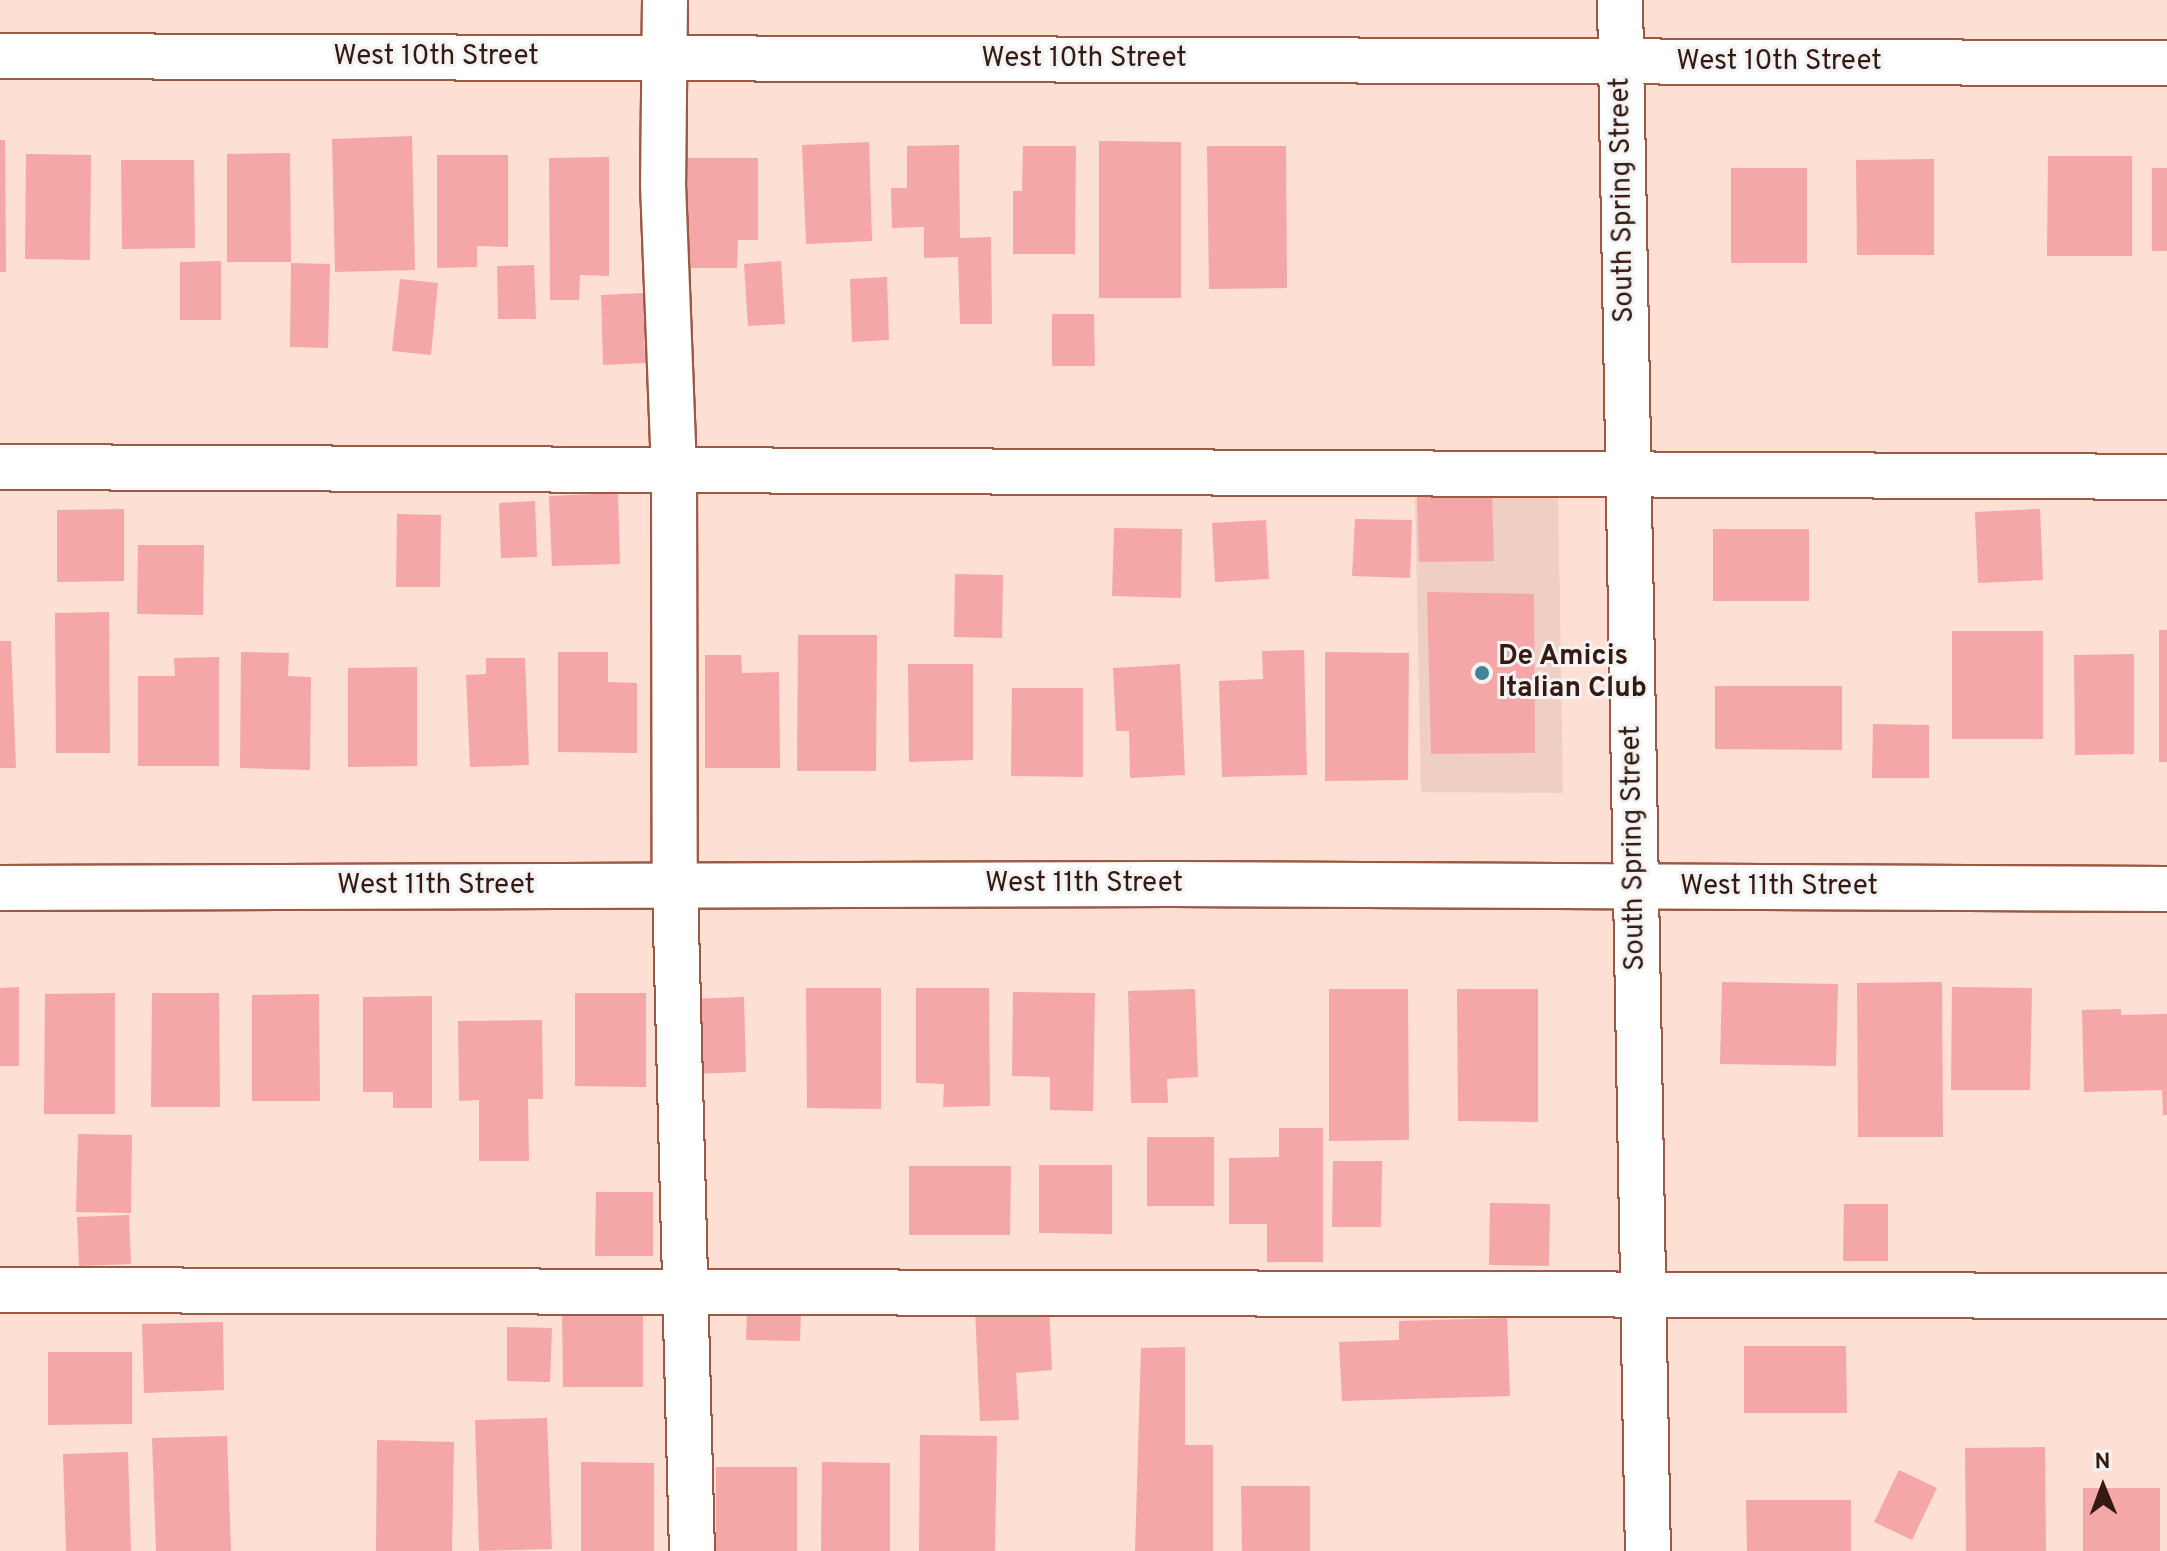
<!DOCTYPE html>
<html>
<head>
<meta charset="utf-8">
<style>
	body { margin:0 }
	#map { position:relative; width:2167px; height:1551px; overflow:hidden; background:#fddfd4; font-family:Overpass,sans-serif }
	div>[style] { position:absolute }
	.built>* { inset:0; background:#efcec3 }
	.building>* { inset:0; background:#f4a7a6 }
	.roads { filter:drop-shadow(2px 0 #9b5a44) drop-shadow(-2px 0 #9b5a44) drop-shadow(0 2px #9b5a44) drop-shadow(0 -2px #9b5a44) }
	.minor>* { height:44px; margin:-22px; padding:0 22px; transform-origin:22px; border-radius:22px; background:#fff }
	.dots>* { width:22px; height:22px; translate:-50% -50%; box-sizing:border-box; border:4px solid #f3f3f3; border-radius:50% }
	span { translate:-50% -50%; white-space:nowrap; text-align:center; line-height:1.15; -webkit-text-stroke:6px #f3f3f3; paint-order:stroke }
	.street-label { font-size:28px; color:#351a11 }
	.poi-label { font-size:28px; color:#351a11; font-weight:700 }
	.left { translate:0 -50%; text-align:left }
	.north { position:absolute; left:2063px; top:1447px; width:80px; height:80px; -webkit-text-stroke:6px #f3f3f3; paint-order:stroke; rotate:359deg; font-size:22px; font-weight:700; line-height:32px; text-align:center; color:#351a11 }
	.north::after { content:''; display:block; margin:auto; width:28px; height:36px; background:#351a11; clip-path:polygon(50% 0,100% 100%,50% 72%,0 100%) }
</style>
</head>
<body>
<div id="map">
	<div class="built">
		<i style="clip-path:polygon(1558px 490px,1563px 793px,1421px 792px,1415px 493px)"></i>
	</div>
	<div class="building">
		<i style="clip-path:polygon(412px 136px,415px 270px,335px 272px,332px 139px)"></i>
		<i style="clip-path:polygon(0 140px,5px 140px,6px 272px,0 272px)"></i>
		<i style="clip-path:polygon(1099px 141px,1181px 142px,1181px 298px,1099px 298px)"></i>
		<i style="clip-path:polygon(869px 142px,872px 241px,806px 244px,802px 145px)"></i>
		<i style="clip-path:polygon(959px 145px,960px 238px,991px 237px,992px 324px,960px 324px,958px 257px,924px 258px,924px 227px,892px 228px,891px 188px,907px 188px,907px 146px)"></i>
		<i style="clip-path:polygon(1023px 146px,1076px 146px,1075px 254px,1013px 254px,1013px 191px,1022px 191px)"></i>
		<i style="clip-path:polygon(1207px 146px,1286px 146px,1287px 288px,1209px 289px)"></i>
		<i style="clip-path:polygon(290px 153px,291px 262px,227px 262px,227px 154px)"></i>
		<i style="clip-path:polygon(26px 154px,91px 155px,90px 260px,25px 259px)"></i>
		<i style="clip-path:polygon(437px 155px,508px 155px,508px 247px,477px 246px,477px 267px,437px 268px)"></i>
		<i style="clip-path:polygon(2048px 156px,2132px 156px,2132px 256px,2047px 256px)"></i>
		<i style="clip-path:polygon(609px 157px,609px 276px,580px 275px,579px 300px,550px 300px,549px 158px)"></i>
		<i style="clip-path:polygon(685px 158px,758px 158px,758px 240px,738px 240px,737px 268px,685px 268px)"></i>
		<i style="clip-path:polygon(1934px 159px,1934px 255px,1857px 255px,1856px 160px)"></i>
		<i style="clip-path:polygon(121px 160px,194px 160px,195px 248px,122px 249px)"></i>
		<i style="clip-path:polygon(1731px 168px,1807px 168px,1807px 263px,1731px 263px)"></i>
		<i style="clip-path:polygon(2152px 168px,2167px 168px,2167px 251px,2152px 251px)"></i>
		<i style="clip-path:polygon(221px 261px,221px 320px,180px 320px,180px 262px)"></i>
		<i style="clip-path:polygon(781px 261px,785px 324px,748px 326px,744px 264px)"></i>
		<i style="clip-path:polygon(291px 263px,330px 264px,328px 348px,290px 347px)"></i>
		<i style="clip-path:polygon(534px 265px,536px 319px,498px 319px,497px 266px)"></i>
		<i style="clip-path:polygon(887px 277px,889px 340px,852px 342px,850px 279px)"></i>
		<i style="clip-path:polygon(400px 279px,438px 283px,431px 355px,392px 351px)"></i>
		<i style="clip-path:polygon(643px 293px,645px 363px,603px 365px,601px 295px)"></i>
		<i style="clip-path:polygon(1052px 314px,1094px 314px,1095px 366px,1052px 366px)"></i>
		<i style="clip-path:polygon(618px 493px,620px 564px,552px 566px,549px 496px)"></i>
		<i style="clip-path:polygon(1492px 494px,1494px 561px,1419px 562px,1417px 496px)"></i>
		<i style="clip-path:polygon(535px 501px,537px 557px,501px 558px,499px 503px)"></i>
		<i style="clip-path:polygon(124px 509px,124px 581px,57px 582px,57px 510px)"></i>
		<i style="clip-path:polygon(2040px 509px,2043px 580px,1978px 583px,1975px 512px)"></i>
		<i style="clip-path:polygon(397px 514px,441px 515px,440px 587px,396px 587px)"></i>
		<i style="clip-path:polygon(1355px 519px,1412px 520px,1410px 578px,1352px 576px)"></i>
		<i style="clip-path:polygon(1266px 520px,1269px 579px,1215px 582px,1212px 523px)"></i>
		<i style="clip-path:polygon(1114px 528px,1182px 529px,1181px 598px,1112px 596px)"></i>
		<i style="clip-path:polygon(1713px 529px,1809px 529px,1809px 601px,1713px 601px)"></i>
		<i style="clip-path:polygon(138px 545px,204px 545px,203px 615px,137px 614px)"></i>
		<i style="clip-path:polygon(955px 574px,1003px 575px,1002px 638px,954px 637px)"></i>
		<i style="clip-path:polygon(1427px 592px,1534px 594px,1535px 753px,1431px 754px)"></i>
		<i style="clip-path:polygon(109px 612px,110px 753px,56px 753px,55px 613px)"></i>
		<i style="clip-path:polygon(2159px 630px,2167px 630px,2167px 762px,2159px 762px)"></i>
		<i style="clip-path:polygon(1952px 631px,2043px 631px,2043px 739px,1952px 739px)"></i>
		<i style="clip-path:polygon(798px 635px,877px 635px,876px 771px,797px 771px)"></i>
		<i style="clip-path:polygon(0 641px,11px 641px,16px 768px,0 768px)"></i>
		<i style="clip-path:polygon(1304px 650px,1307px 775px,1222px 777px,1219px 681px,1263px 679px,1262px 651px)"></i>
		<i style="clip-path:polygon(241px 652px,289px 653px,288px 676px,311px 677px,310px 770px,240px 768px)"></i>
		<i style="clip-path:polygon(558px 652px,608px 652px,608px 682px,637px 683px,637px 753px,558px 752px)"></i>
		<i style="clip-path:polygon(1325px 652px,1409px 653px,1408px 780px,1325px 781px)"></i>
		<i style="clip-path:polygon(2134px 654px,2134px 754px,2075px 755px,2074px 655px)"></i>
		<i style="clip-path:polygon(705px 655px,741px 655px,742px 673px,779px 672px,780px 768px,705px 768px)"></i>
		<i style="clip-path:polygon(219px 657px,219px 766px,138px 766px,138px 676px,175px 676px,174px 658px)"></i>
		<i style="clip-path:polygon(486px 658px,525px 658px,529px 765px,470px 767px,466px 675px,486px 674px)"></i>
		<i style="clip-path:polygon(908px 664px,973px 664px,973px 760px,909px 762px)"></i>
		<i style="clip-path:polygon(1180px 664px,1185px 775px,1130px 778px,1129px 731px,1116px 731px,1113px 668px)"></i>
		<i style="clip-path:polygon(417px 667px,417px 766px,348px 767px,348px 668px)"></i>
		<i style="clip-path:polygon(1715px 686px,1842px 686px,1842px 750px,1715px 749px)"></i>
		<i style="clip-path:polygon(1012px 688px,1083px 688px,1083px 777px,1011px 776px)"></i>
		<i style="clip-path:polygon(1873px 724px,1929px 725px,1929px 778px,1872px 778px)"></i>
		<i style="clip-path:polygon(1722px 982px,1838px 984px,1836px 1066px,1720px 1064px)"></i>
		<i style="clip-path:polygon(1942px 982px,1943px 1137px,1858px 1137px,1857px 983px)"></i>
		<i style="clip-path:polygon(19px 987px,19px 1066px,0 1066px,0 988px)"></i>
		<i style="clip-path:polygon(1952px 987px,2032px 988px,2030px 1090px,1951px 1090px)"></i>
		<i style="clip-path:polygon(806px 988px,881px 988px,881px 1109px,807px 1108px)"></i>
		<i style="clip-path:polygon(916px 988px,989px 988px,990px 1106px,943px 1107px,944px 1084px,916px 1083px)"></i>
		<i style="clip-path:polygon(1195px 989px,1198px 1077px,1167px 1079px,1168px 1103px,1131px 1103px,1128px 991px)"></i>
		<i style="clip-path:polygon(1329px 989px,1408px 989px,1409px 1140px,1329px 1141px)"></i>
		<i style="clip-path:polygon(1457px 989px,1538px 989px,1538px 1122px,1458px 1121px)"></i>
		<i style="clip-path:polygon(1013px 992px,1095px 993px,1093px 1111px,1050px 1110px,1050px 1077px,1012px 1076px)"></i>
		<i style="clip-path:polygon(115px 993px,115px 1114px,44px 1114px,45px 994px)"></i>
		<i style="clip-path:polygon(152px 993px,219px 993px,220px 1107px,151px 1107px)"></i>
		<i style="clip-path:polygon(575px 993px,646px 993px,646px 1087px,575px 1086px)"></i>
		<i style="clip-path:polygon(319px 994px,320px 1101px,252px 1101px,252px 995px)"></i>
		<i style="clip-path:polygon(432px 996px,432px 1108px,393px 1108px,393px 1092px,363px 1092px,363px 997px)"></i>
		<i style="clip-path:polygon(744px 997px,746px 1072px,694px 1074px,692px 999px)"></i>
		<i style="clip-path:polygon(2121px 1009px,2121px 1015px,2167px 1014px,2167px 1115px,2163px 1115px,2162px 1090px,2084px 1092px,2082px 1010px)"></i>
		<i style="clip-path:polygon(542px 1020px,543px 1099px,528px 1099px,529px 1161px,479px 1161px,479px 1100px,459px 1101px,458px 1021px)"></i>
		<i style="clip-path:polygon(1279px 1128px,1323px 1128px,1323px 1262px,1267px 1262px,1267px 1224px,1229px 1224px,1229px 1158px,1279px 1157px)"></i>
		<i style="clip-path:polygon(78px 1134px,132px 1135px,131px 1213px,76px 1212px)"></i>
		<i style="clip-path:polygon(1147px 1137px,1214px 1137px,1214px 1206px,1147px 1206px)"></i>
		<i style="clip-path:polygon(1333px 1161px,1382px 1161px,1381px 1227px,1332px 1227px)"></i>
		<i style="clip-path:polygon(1039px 1165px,1112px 1165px,1112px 1234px,1039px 1233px)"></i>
		<i style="clip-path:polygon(909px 1166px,1011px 1166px,1010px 1235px,909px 1235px)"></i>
		<i style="clip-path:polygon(596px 1192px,653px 1192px,653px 1256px,595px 1256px)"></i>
		<i style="clip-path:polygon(1490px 1203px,1550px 1204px,1549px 1266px,1489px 1265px)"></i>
		<i style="clip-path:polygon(1844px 1204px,1888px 1204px,1888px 1261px,1843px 1261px)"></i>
		<i style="clip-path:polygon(129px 1215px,131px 1264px,79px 1266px,77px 1217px)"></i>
		<i style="clip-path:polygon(1049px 1306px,1052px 1370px,1016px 1373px,1019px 1420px,980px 1421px,975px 1309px)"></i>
		<i style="clip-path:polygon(562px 1307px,643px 1307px,643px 1387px,563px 1387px)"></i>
		<i style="clip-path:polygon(747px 1312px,801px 1313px,800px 1341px,746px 1340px)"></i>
		<i style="clip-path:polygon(1507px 1318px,1510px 1396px,1342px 1401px,1339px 1342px,1399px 1340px,1399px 1321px)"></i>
		<i style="clip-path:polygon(223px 1322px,224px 1390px,144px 1393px,142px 1324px)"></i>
		<i style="clip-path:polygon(507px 1327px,552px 1328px,550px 1382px,507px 1381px)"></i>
		<i style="clip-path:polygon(1744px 1346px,1846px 1346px,1847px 1413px,1744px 1413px)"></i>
		<i style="clip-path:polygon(1185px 1347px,1185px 1445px,1213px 1445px,1213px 1551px,1135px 1551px,1141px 1348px)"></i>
		<i style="clip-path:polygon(48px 1352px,132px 1352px,132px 1424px,48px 1425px)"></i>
		<i style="clip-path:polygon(547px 1418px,552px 1549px,479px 1551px,475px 1420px)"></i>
		<i style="clip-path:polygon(920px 1435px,997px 1436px,995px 1551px,919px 1551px)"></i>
		<i style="clip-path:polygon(227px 1436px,231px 1551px,156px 1551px,152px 1438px)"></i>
		<i style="clip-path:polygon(377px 1440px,454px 1442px,452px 1551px,376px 1551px)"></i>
		<i style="clip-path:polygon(2045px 1447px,2046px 1551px,1966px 1551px,1965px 1448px)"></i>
		<i style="clip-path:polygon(128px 1452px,131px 1551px,66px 1551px,63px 1454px)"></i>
		<i style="clip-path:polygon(581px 1462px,654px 1463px,654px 1551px,581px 1551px)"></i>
		<i style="clip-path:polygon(822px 1462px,890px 1463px,890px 1551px,821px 1551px)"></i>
		<i style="clip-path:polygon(716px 1467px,797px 1467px,797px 1551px,716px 1551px)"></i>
		<i style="clip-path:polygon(1899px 1470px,1937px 1488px,1912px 1540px,1874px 1522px)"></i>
		<i style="clip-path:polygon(1241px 1486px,1310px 1486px,1310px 1551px,1242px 1551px)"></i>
		<i style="clip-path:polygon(2083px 1488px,2160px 1488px,2160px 1551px,2083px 1551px)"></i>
		<i style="clip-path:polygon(1746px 1500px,1851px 1500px,1851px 1551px,1747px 1551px)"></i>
	</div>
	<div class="roads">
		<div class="minor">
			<i style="left:665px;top:0;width:184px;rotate:90.6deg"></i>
			<i style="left:663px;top:184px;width:286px;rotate:87.8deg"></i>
			<i style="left:674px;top:470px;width:416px;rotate:89.9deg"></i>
			<i style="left:675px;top:886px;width:665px;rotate:88.54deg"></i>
			<i style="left:1620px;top:0;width:1551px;rotate:88.97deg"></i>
			<i style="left:0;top:56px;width:2167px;rotate:0.19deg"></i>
			<i style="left:0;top:467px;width:2167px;rotate:0.26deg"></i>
			<i style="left:0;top:888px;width:1172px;rotate:-0.2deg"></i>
			<i style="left:1172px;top:884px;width:995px;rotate:0.29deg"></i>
			<i style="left:0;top:1290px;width:2167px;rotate:0.16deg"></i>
		</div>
	</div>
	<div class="dots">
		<i style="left:1482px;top:673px;background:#428396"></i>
	</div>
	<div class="street-label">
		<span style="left:436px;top:57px">West 10th Street</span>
		<span style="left:1084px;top:59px">West 10th Street</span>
		<span style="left:1779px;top:62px">West 10th Street</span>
		<span style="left:1623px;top:200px;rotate:-91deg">South Spring Street</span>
		<span style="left:1634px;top:848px;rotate:-91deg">South Spring Street</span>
		<span style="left:1084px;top:884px">West 11th Street</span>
		<span style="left:436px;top:886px">West 11th Street</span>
		<span style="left:1779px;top:887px">West 11th Street</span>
	</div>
	<div class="poi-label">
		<span class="left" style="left:1498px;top:673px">De Amicis<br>Italian Club</span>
	</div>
	<div class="north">N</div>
</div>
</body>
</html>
